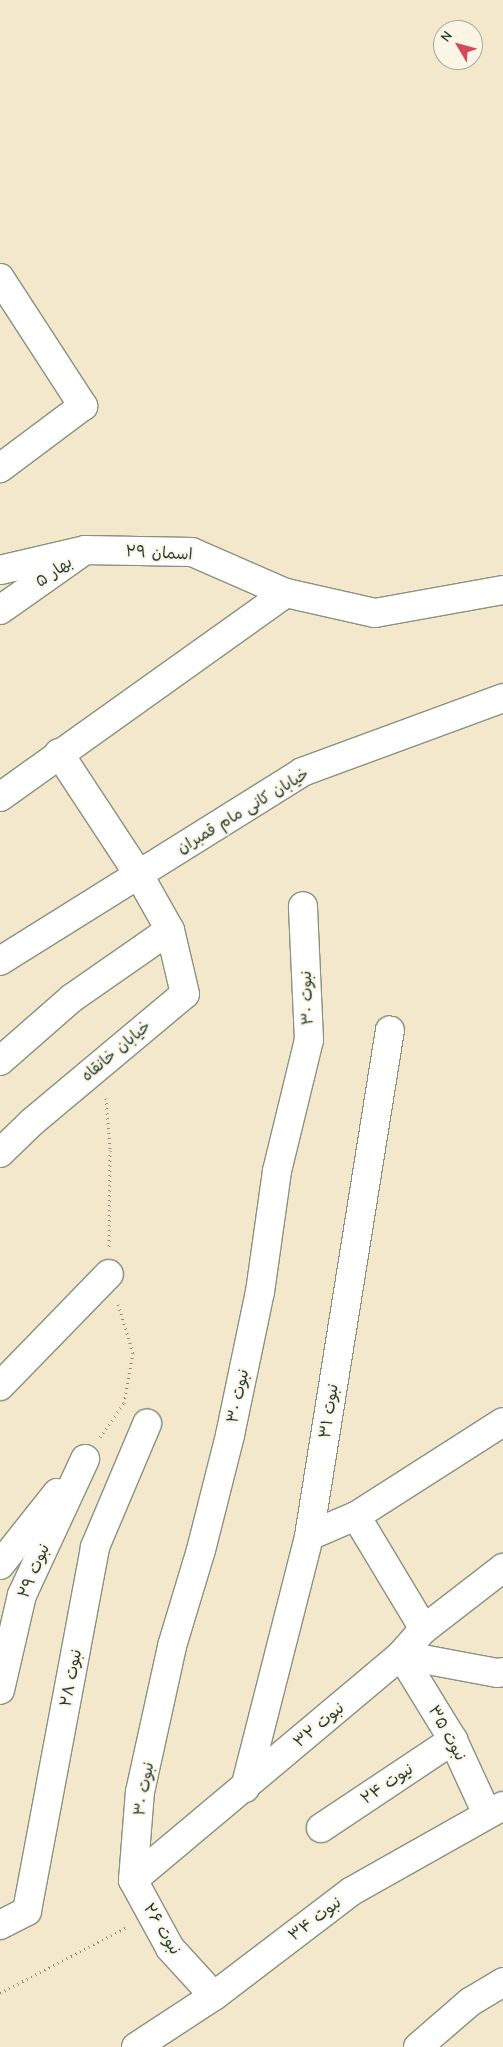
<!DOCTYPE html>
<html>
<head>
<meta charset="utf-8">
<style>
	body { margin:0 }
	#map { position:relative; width:503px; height:2047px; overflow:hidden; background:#f3e7cc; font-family:"Comic Neue","Playpen Sans Arabic",sans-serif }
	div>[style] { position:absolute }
	.path>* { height:3px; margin-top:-1.5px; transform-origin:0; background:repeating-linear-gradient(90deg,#899280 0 1px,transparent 0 5px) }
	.roads { filter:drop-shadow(1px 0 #899280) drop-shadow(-1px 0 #899280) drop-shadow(0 1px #899280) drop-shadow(0 -1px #899280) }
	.minor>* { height:28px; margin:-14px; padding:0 14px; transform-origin:14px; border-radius:14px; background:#fff }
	span { translate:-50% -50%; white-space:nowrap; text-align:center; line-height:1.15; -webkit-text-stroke:4px #fcf5e5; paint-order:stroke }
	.street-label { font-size:16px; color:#1f3d34 }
	.north { position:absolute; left:433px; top:20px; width:50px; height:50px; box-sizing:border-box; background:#fcf5e5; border:1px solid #a4ab9e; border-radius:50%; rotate:307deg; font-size:14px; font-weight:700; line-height:20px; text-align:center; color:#1f3d34 }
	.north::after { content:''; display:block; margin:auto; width:18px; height:22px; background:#d1495b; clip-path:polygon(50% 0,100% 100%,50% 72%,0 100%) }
</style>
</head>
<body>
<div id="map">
	<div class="path">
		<i style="left:106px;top:1098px;width:52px;rotate:85.6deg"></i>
		<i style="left:110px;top:1150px;width:97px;rotate:90.6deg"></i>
		<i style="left:100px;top:1437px;width:42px;rotate:-54.8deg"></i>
		<i style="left:124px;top:1403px;width:51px;rotate:-79.8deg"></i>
		<i style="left:133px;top:1353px;width:51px;rotate:-107deg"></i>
		<i style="left:0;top:1993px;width:143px;rotate:-27.5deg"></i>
	</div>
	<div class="roads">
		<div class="minor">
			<i style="left:0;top:278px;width:153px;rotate:57deg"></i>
			<i style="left:83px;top:406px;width:104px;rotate:143.2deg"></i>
			<i style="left:85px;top:550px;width:107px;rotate:1.1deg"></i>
			<i style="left:192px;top:552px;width:103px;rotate:23.6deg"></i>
			<i style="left:0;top:570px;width:87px;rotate:-13.2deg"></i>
			<i style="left:85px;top:550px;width:104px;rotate:144.8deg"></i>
			<i style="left:0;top:797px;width:351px;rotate:-35.5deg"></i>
			<i style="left:286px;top:593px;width:91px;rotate:12.7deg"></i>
			<i style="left:375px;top:613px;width:130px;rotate:-10.2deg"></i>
			<i style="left:0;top:961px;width:356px;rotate:-32deg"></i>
			<i style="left:302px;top:772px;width:214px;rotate:-20.2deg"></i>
			<i style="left:0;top:1061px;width:96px;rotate:-41.2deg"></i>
			<i style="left:72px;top:998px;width:119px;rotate:-34.8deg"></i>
			<i style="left:0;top:1153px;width:45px;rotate:-44.1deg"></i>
			<i style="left:32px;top:1122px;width:199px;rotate:-39.9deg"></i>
			<i style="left:185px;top:994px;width:66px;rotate:-103.2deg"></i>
			<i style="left:170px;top:930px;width:63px;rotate:-119.4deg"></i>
			<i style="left:139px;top:875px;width:146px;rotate:-123.3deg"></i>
			<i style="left:0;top:1386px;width:156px;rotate:-45.8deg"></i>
			<i style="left:356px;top:1516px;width:132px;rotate:59deg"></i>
			<i style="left:309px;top:1536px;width:51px;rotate:-23.1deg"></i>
			<i style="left:356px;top:1516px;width:174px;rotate:-32.6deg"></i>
			<i style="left:0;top:1565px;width:92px;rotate:-51.6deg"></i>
			<i style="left:401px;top:1655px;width:100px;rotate:58.5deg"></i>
			<i style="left:453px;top:1740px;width:81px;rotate:65.3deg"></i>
			<i style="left:401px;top:1655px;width:98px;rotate:10.6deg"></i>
			<i style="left:497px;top:1673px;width:6px;rotate:-9deg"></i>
			<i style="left:0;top:1690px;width:98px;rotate:-77deg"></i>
			<i style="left:22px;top:1595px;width:150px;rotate:-65.1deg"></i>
			<i style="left:245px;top:1788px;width:260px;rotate:-75.7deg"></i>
			<i style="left:309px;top:1536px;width:512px;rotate:-80.91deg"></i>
			<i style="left:321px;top:1828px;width:159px;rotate:-33.7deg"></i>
			<i style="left:133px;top:1880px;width:88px;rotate:-85.5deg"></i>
			<i style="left:140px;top:1792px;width:149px;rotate:-77.6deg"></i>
			<i style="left:172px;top:1646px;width:100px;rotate:-73.2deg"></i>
			<i style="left:201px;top:1550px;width:119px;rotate:-75.8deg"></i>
			<i style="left:230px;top:1435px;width:146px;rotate:-78.2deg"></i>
			<i style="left:260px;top:1292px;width:122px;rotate:-82deg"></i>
			<i style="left:277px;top:1171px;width:135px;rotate:-76.3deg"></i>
			<i style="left:309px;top:1040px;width:134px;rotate:-92.6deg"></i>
			<i style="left:133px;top:1880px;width:350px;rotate:-40deg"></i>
			<i style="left:401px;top:1655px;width:35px;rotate:-49deg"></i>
			<i style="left:424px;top:1629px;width:100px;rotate:-37.7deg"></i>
			<i style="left:133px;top:1880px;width:77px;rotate:61.4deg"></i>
			<i style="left:170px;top:1948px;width:65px;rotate:47.5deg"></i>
			<i style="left:0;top:1925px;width:30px;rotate:-27deg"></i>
			<i style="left:27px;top:1911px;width:370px;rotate:-79.4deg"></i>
			<i style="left:95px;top:1547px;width:134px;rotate:-67.1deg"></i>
			<i style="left:136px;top:2047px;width:93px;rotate:-33.2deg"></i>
			<i style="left:214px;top:1996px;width:173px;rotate:-37.3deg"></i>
			<i style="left:352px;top:1891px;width:173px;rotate:-29.4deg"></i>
			<i style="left:418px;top:2047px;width:69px;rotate:-40.9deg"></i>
			<i style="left:470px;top:2002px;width:39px;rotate:-31deg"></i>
		</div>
	</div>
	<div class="street-label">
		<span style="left:159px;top:553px;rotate:3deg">اسمان ۲۹</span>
		<span style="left:54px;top:572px;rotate:-35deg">بهار ۵</span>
		<span style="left:243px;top:811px;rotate:-31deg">خیابان کانی مام قمبران</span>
		<span style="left:307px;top:998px;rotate:-92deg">نبوت ۳۰</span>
		<span style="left:116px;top:1051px;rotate:-40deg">خیابان خانقاه</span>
		<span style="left:238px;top:1396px;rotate:-78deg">نبوت ۳۰</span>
		<span style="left:329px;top:1411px;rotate:-81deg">نبوت ۳۱</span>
		<span style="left:34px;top:1571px;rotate:-67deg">نبوت ۲۹</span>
		<span style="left:71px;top:1678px;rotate:-79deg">نبوت ۲۸</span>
		<span style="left:319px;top:1725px;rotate:-40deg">نبوت ۳۲</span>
		<span style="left:447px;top:1733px;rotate:61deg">نبوت ۳۵</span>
		<span style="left:387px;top:1784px;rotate:-34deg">نیوت ۲۴</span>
		<span style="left:144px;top:1789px;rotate:-80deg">نبوت ۳۰</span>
		<span style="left:315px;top:1919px;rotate:-37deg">نبوت ۳۴</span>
		<span style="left:162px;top:1929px;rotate:59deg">نبوت ۲۶</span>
	</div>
	<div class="north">N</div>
</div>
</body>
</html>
